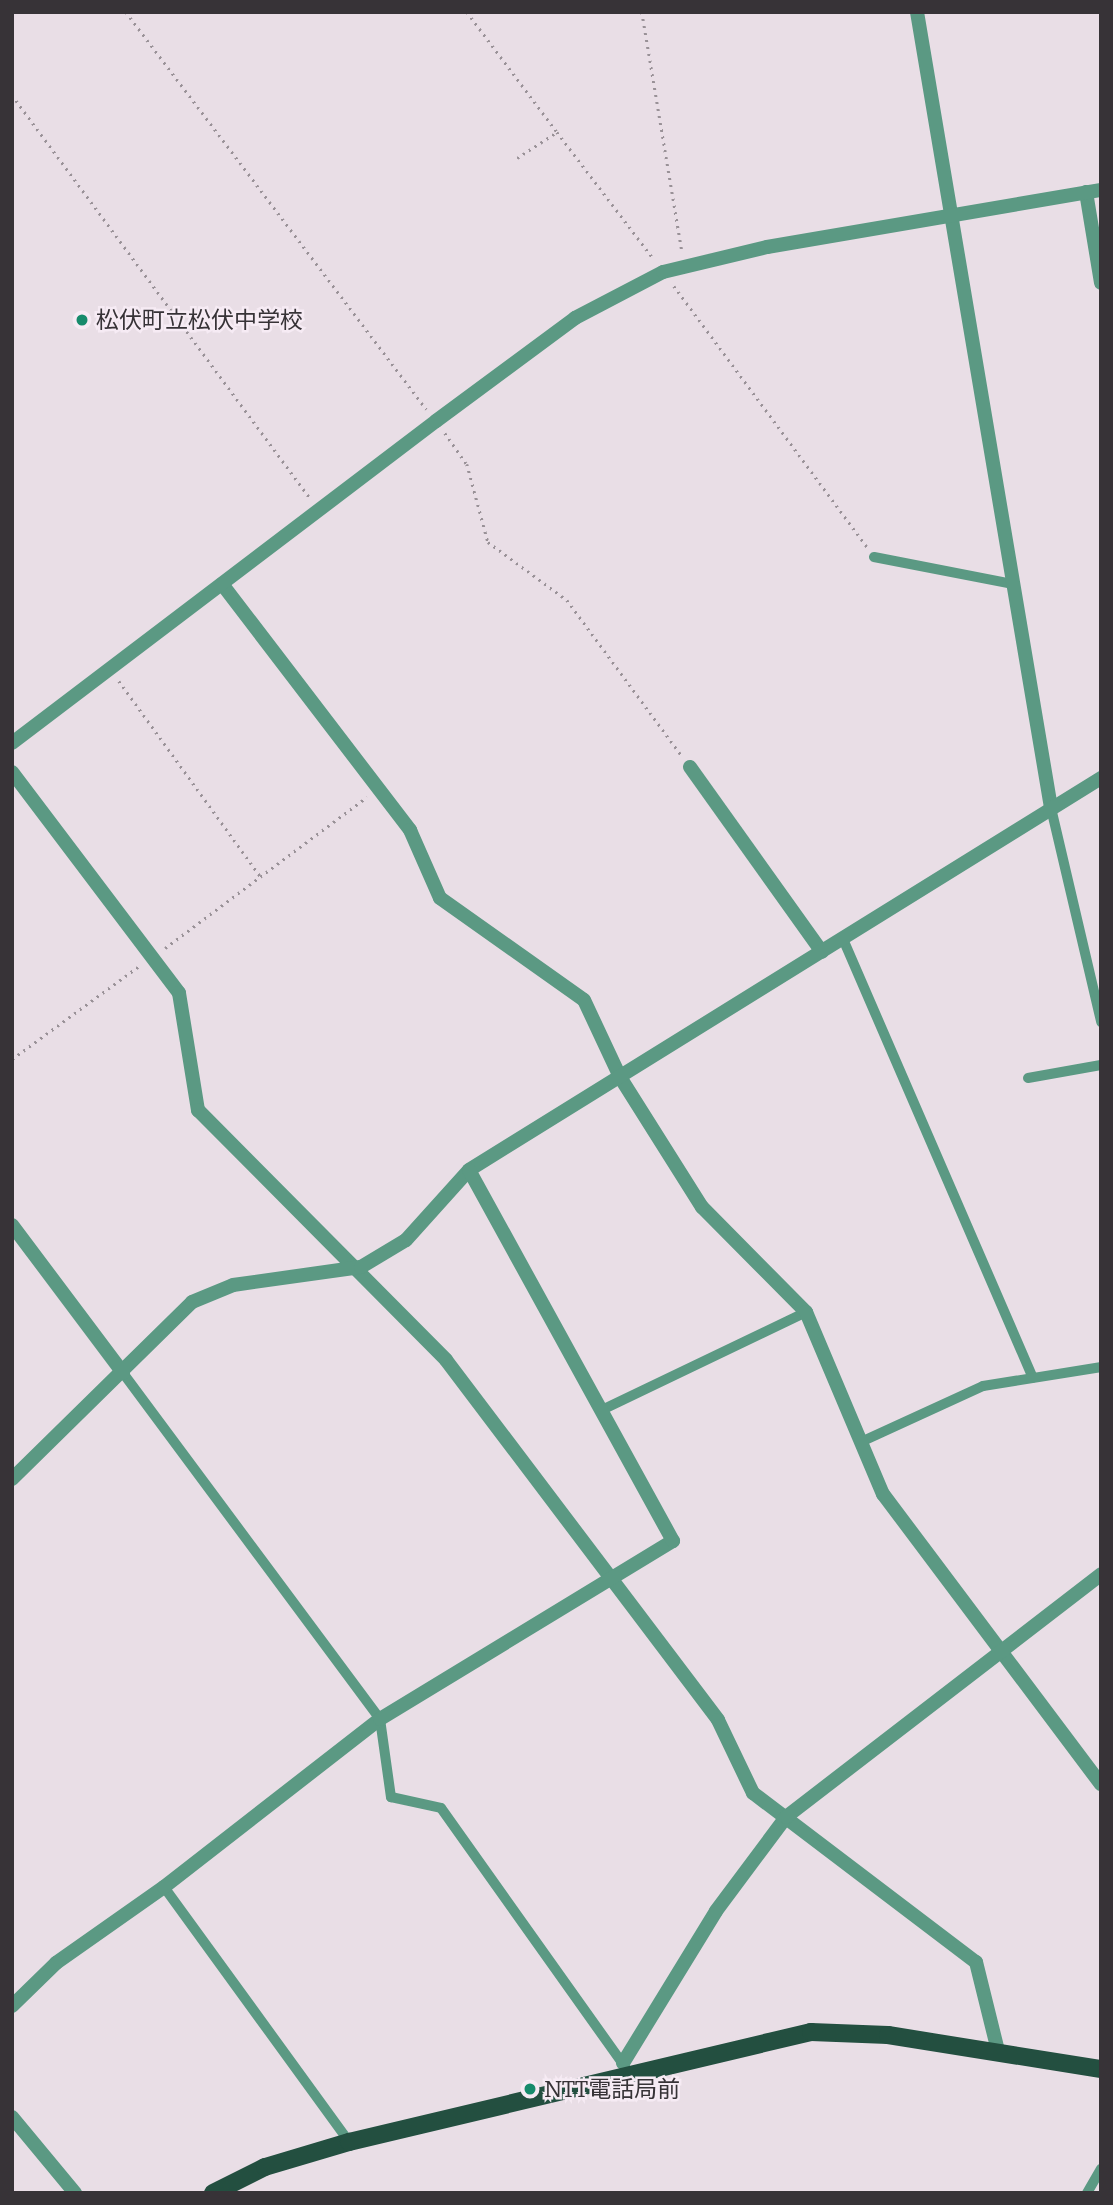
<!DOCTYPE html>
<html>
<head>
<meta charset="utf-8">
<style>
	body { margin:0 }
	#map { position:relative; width:1113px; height:2205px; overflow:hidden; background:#e9dee6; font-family:Bitter,"Noto Sans JP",serif }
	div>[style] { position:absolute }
	.path>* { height:2.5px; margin-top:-1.25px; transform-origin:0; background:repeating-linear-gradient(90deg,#999197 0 2px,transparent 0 7px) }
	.service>* { height:10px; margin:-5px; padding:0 5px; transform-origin:5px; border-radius:5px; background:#5b9983 }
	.minor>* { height:14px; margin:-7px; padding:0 7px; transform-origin:7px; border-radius:7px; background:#5b9983 }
	.tertiary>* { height:14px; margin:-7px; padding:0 7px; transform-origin:7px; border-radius:7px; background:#5b9983 }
	.primary>* { height:18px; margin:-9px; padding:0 9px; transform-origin:9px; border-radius:9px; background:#234f40 }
	.dots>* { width:19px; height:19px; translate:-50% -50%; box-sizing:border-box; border:4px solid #f6ebf4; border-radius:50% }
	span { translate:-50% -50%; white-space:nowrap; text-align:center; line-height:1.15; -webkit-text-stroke:5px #f6ebf4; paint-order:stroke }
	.poi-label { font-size:23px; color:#373337 }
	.left { translate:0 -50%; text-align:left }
	.frame { position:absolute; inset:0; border:14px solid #373337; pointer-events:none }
</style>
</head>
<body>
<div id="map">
	<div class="path">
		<i style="left:126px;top:12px;width:498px;rotate:52.9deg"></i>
		<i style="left:467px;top:12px;width:150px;rotate:53.1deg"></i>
		<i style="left:642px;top:12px;width:242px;rotate:80.5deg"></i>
		<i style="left:12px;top:95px;width:501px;rotate:53.52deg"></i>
		<i style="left:517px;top:158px;width:48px;rotate:-33deg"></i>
		<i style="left:557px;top:132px;width:158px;rotate:52.7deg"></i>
		<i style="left:674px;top:286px;width:326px;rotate:53.5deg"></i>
		<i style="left:445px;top:433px;width:38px;rotate:55deg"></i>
		<i style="left:467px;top:464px;width:81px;rotate:74.9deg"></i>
		<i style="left:488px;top:542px;width:98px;rotate:36.3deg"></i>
		<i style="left:567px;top:600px;width:194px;rotate:53.6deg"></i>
		<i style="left:119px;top:681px;width:241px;rotate:54.1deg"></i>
		<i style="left:165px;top:948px;width:252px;rotate:-36.8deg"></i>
		<i style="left:12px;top:1059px;width:157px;rotate:-36.2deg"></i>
	</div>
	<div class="service">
		<i style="left:874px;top:557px;width:142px;rotate:11deg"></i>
		<i style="left:1051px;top:808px;width:220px;rotate:76.8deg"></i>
		<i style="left:843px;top:939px;width:478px;rotate:66.6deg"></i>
		<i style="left:1028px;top:1078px;width:74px;rotate:-10.1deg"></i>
		<i style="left:123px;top:1373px;width:431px;rotate:53.4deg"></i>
		<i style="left:380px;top:1719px;width:79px;rotate:82deg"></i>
		<i style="left:391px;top:1797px;width:51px;rotate:12.4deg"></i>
		<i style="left:441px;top:1808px;width:318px;rotate:54.6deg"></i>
		<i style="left:606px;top:1408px;width:222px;rotate:-25.6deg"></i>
		<i style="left:863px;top:1441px;width:132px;rotate:-24.6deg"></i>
		<i style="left:983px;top:1386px;width:120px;rotate:-9.1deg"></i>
		<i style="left:164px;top:1887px;width:315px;rotate:54deg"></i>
		<i style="left:1087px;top:2193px;width:28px;rotate:-60deg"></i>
	</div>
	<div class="minor">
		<i style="left:917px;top:12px;width:807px;rotate:80.44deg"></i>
		<i style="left:1086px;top:192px;width:92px;rotate:80.6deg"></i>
		<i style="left:222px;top:584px;width:310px;rotate:52.6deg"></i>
		<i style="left:410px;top:830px;width:74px;rotate:66.2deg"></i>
		<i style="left:440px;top:898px;width:176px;rotate:35.3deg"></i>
		<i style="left:584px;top:1000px;width:85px;rotate:64.9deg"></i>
		<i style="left:620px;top:1077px;width:154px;rotate:57.8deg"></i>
		<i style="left:702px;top:1207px;width:148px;rotate:45.3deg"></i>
		<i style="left:806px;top:1312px;width:198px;rotate:67.1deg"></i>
		<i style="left:883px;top:1494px;width:363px;rotate:53.1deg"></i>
		<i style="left:12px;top:743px;width:532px;rotate:-37.21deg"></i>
		<i style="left:690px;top:767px;width:227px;rotate:54.5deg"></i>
		<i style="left:12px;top:772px;width:277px;rotate:52.9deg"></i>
		<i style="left:179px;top:993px;width:119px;rotate:80.8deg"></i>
		<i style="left:198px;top:1110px;width:352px;rotate:45.2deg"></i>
		<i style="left:446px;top:1360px;width:451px;rotate:52.9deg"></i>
		<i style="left:718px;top:1720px;width:81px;rotate:64.4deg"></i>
		<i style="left:753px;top:1793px;width:280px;rotate:37.2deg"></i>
		<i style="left:976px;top:1962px;width:92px;rotate:76.1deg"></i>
		<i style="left:12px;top:1225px;width:185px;rotate:53.1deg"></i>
		<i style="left:12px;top:1479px;width:252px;rotate:-44.5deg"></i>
		<i style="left:192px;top:1302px;width:44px;rotate:-22.5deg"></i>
		<i style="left:233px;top:1285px;width:129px;rotate:-8deg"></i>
		<i style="left:361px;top:1267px;width:52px;rotate:-31deg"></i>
		<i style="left:406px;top:1240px;width:94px;rotate:-48deg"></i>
		<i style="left:469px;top:1170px;width:744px;rotate:-31.81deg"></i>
		<i style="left:12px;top:2006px;width:62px;rotate:-44.3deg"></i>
		<i style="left:56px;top:1963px;width:132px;rotate:-35.1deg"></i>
		<i style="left:164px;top:1887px;width:274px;rotate:-37.9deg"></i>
		<i style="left:380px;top:1719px;width:343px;rotate:-31.3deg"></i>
		<i style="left:673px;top:1541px;width:423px;rotate:-118.8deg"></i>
		<i style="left:623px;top:2063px;width:178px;rotate:-58.5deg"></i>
		<i style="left:716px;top:1911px;width:117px;rotate:-53.3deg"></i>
		<i style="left:786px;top:1817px;width:398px;rotate:-37.6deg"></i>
		<i style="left:12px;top:2117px;width:99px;rotate:50.3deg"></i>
	</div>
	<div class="tertiary">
		<i style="left:436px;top:421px;width:173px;rotate:-36.5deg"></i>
		<i style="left:575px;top:318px;width:99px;rotate:-27.6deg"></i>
		<i style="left:663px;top:272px;width:107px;rotate:-13.5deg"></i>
		<i style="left:767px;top:247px;width:339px;rotate:-9.7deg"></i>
	</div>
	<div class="primary">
		<i style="left:213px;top:2193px;width:58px;rotate:-26.6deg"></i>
		<i style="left:265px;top:2167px;width:88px;rotate:-16.6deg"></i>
		<i style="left:349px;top:2142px;width:475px;rotate:-13.4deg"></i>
		<i style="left:811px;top:2032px;width:77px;rotate:2.2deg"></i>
		<i style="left:888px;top:2035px;width:216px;rotate:9.1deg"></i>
	</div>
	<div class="dots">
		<i style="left:82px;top:320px;background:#178b6c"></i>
		<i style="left:530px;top:2089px;background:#178b6c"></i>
	</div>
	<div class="poi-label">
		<span class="left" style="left:96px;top:320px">松伏町立松伏中学校</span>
		<span class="left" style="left:544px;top:2089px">NTT電話局前</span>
	</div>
	<div class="frame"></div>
</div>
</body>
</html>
